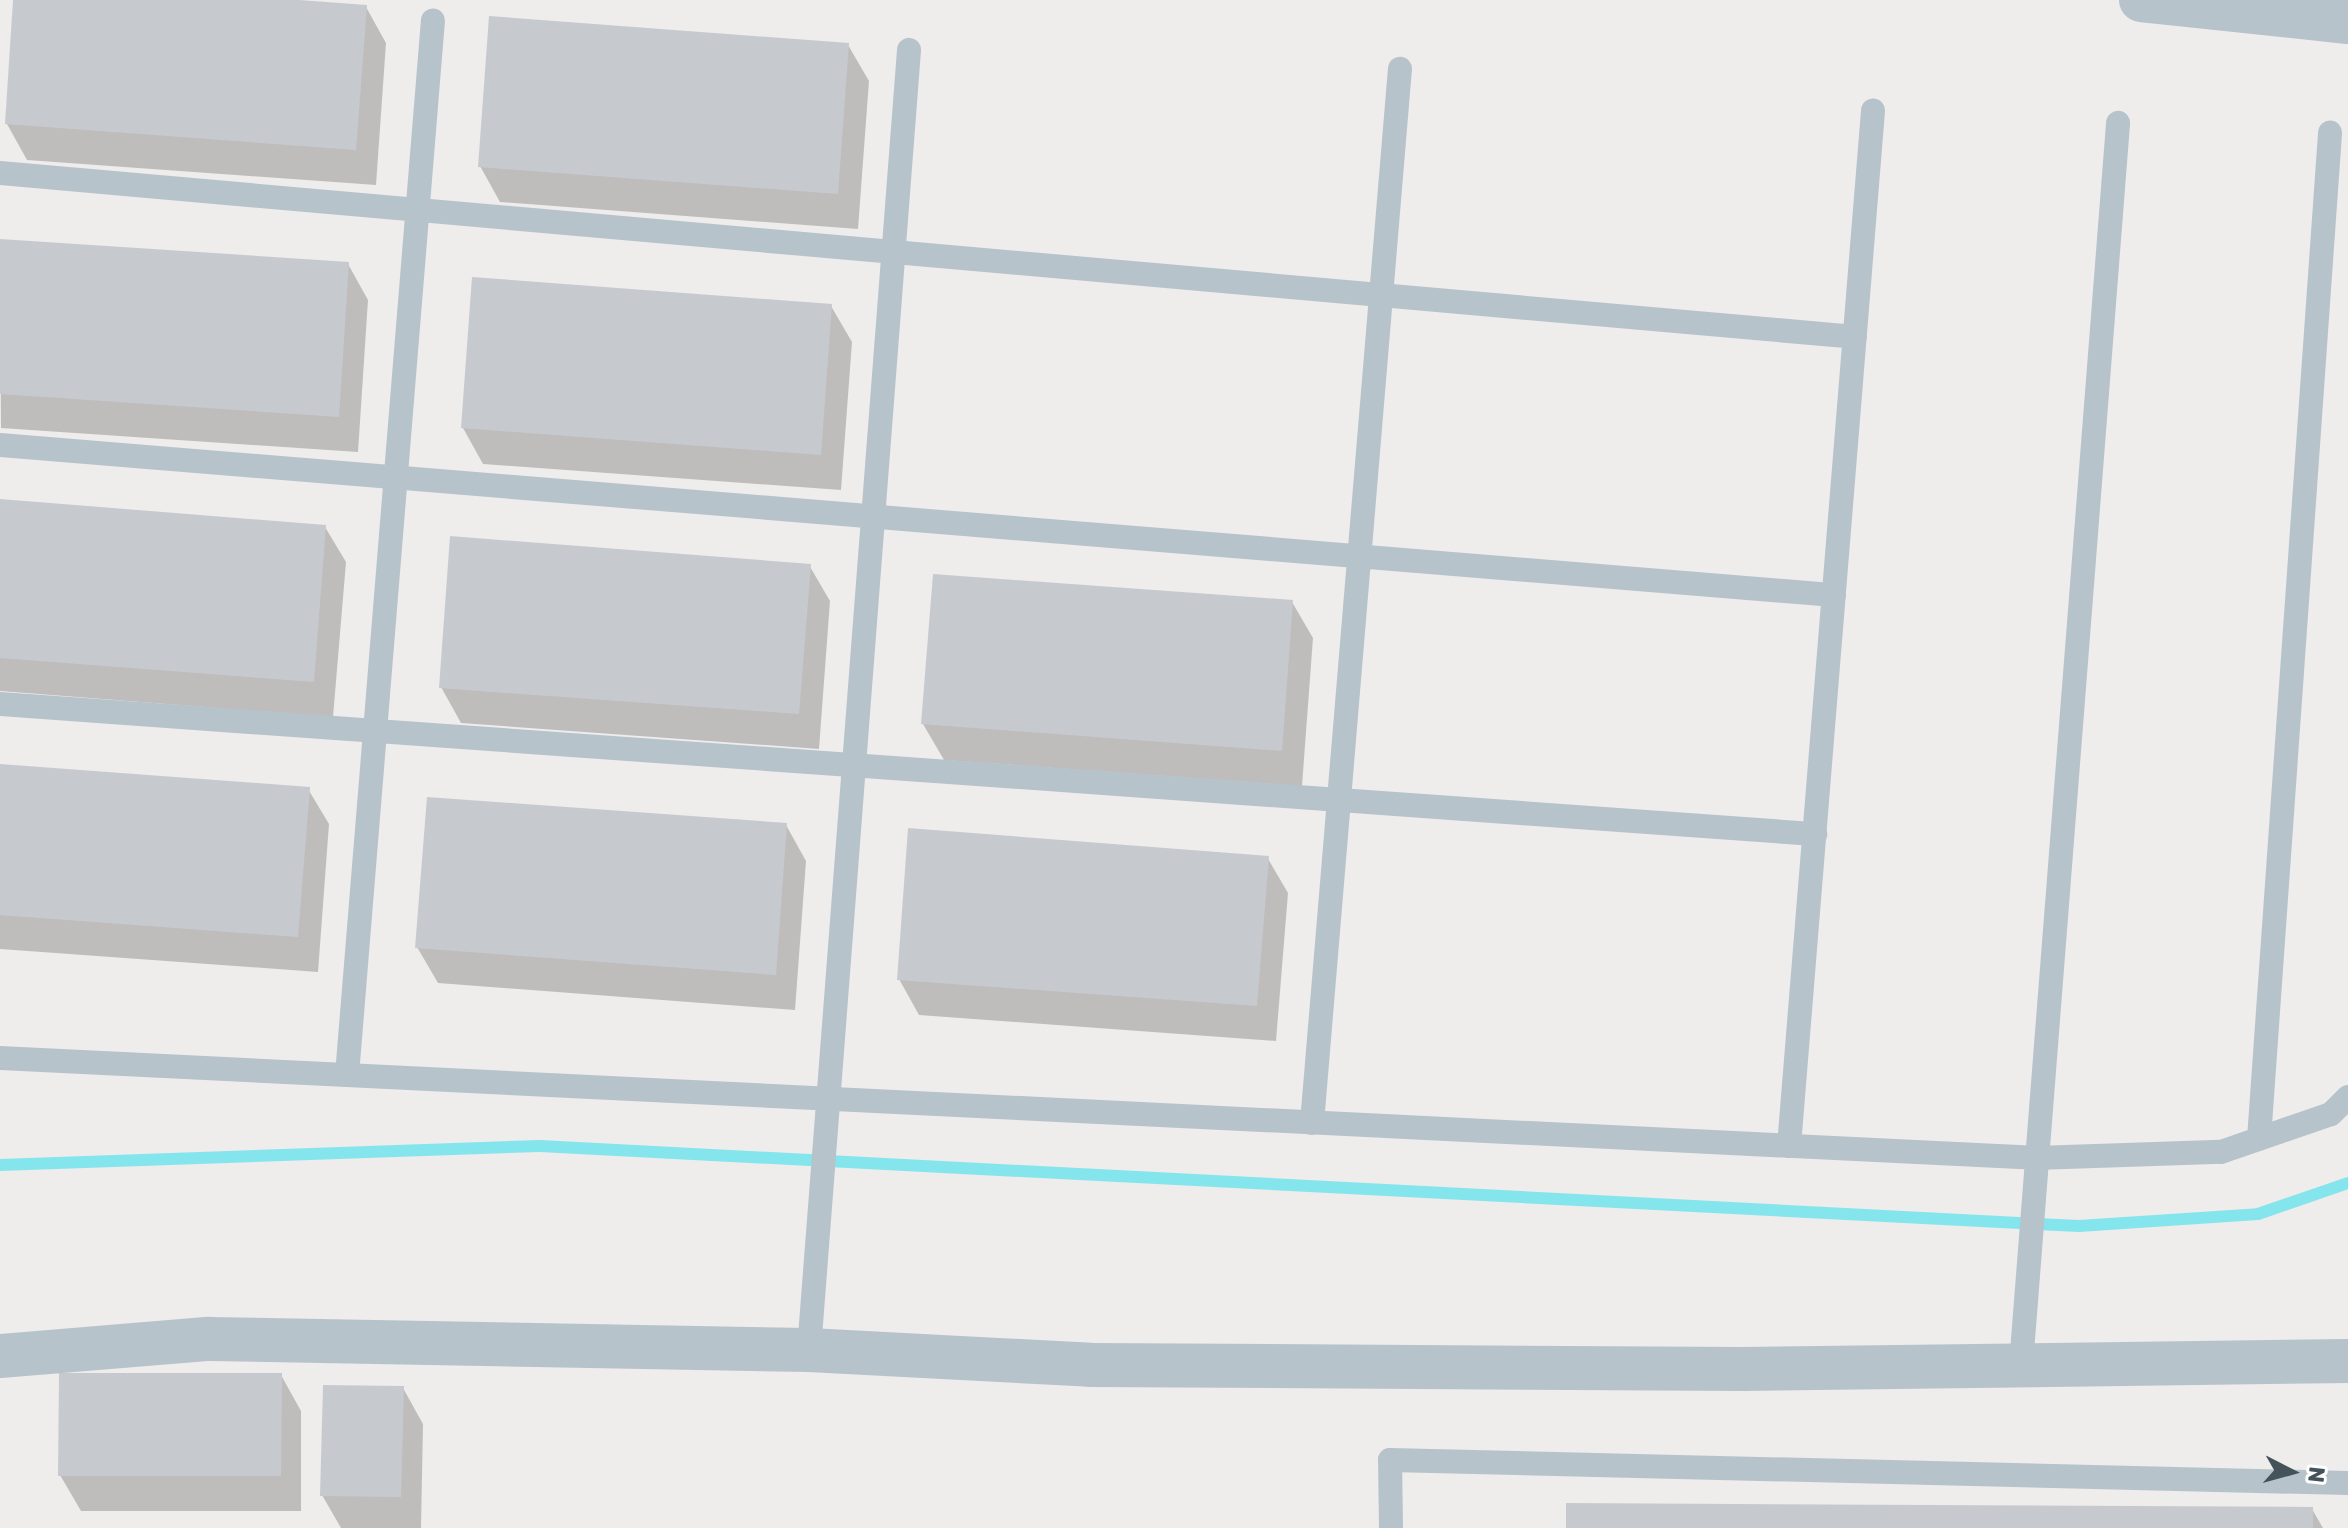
<!DOCTYPE html>
<html>
<head>
<meta charset="utf-8">
<style>
	body { margin:0 }
	#map { position:relative; width:2348px; height:1528px; overflow:hidden; background:#efecec; font-family:Rubik,sans-serif }
	div>[style] { position:absolute }
	.shadow>* { inset:0; background:#0003 }
	.stream>* { height:12px; margin:-6px; padding:0 6px; transform-origin:6px; border-radius:6px; background:#85e5ec }
	.building>* { inset:0; background:#c6cacf }
	.lane>* { height:24px; margin:-12px; padding:0 12px; transform-origin:12px; border-radius:12px; background:#b7c3ca }
	.street>* { height:44px; margin:-22px; padding:0 22px; transform-origin:22px; border-radius:22px; background:#b7c3ca }
	span { translate:-50% -50%; white-space:nowrap; text-align:center; line-height:1.15; -webkit-text-stroke:7px #fff; paint-order:stroke }
	.north { position:absolute; left:2252px; top:1432px; width:80px; height:80px; -webkit-text-stroke:6px #fff; paint-order:stroke; rotate:96deg; font-size:22px; font-weight:700; line-height:32px; text-align:center; color:#44525a }
	.north::after { content:''; display:block; margin:auto; width:28px; height:36px; background:#44525a; clip-path:polygon(50% 0,100% 100%,50% 72%,0 100%) }
</style>
</head>
<body>
<div id="map">
	<div class="shadow">
		<i style="clip-path:polygon(15px 0,271px 0,366px 7px,386px 43px,376px 185px,27px 160px,7px 124px)"></i>
		<i style="clip-path:polygon(848px 45px,869px 81px,858px 229px,500px 202px,480px 166px)"></i>
		<i style="clip-path:polygon(0 241px,348px 264px,368px 300px,358px 452px,1px 428px)"></i>
		<i style="clip-path:polygon(831px 306px,852px 342px,841px 490px,483px 464px,463px 428px)"></i>
		<i style="clip-path:polygon(0 501px,325px 527px,346px 562px,333px 717px,0 691px)"></i>
		<i style="clip-path:polygon(809px 565px,830px 601px,819px 749px,461px 723px,441px 687px)"></i>
		<i style="clip-path:polygon(1292px 602px,1313px 638px,1302px 786px,944px 760px,923px 724px)"></i>
		<i style="clip-path:polygon(0 766px,308px 789px,329px 824px,318px 972px,0 949px)"></i>
		<i style="clip-path:polygon(786px 825px,806px 861px,795px 1010px,438px 983px,417px 947px)"></i>
		<i style="clip-path:polygon(1267px 857px,1288px 893px,1276px 1041px,919px 1015px,899px 979px)"></i>
		<i style="clip-path:polygon(281px 1375px,301px 1411px,301px 1511px,81px 1511px,60px 1475px)"></i>
		<i style="clip-path:polygon(403px 1388px,423px 1424px,421px 1528px,341px 1528px,322px 1495px)"></i>
		<i style="clip-path:polygon(2312px 1509px,2323px 1528px,1568px 1528px)"></i>
	</div>
	<div class="stream">
		<i style="left:0;top:1165px;width:540px;rotate:-2.02deg"></i>
		<i style="left:540px;top:1146px;width:1541px;rotate:2.98deg"></i>
		<i style="left:2079px;top:1226px;width:179px;rotate:-3.8deg"></i>
		<i style="left:2258px;top:1214px;width:95px;rotate:-19deg"></i>
	</div>
	<div class="building">
		<i style="clip-path:polygon(13px 0,299px 0,367px 5px,356px 150px,5px 124px)"></i>
		<i style="clip-path:polygon(489px 16px,849px 43px,838px 194px,478px 167px)"></i>
		<i style="clip-path:polygon(0 239px,349px 262px,339px 417px,0 394px)"></i>
		<i style="clip-path:polygon(472px 277px,832px 304px,821px 455px,461px 428px)"></i>
		<i style="clip-path:polygon(0 499px,326px 525px,314px 682px,0 658px)"></i>
		<i style="clip-path:polygon(450px 536px,811px 564px,799px 714px,439px 688px)"></i>
		<i style="clip-path:polygon(933px 574px,1293px 600px,1282px 751px,921px 724px)"></i>
		<i style="clip-path:polygon(0 764px,310px 787px,298px 937px,0 915px)"></i>
		<i style="clip-path:polygon(427px 797px,787px 823px,776px 975px,415px 948px)"></i>
		<i style="clip-path:polygon(908px 828px,1269px 856px,1257px 1006px,897px 980px)"></i>
		<i style="clip-path:polygon(59px 1373px,282px 1373px,281px 1476px,58px 1476px)"></i>
		<i style="clip-path:polygon(323px 1385px,404px 1386px,401px 1497px,320px 1496px)"></i>
		<i style="clip-path:polygon(1566px 1503px,2313px 1507px,2313px 1528px,1566px 1528px)"></i>
	</div>
	<div class="lane">
		<i style="left:0;top:173px;width:1862px;rotate:5.05deg"></i>
		<i style="left:0;top:445px;width:1840px;rotate:4.68deg"></i>
		<i style="left:0;top:704px;width:1820px;rotate:4.1deg"></i>
		<i style="left:0;top:1058px;width:2038px;rotate:2.81deg"></i>
		<i style="left:2036px;top:1158px;width:185px;rotate:-1.9deg"></i>
		<i style="left:2221px;top:1152px;width:116px;rotate:-19.1deg"></i>
		<i style="left:2331px;top:1114px;width:24px;rotate:-45deg"></i>
		<i style="left:347px;top:1075px;width:1058px;rotate:-85.34deg"></i>
		<i style="left:1312px;top:1123px;width:1058px;rotate:-85.23deg"></i>
		<i style="left:2259px;top:1139px;width:1009px;rotate:-85.96deg"></i>
		<i style="left:1789px;top:1146px;width:1039px;rotate:-85.36deg"></i>
		<i style="left:809px;top:1350px;width:1304px;rotate:-85.6deg"></i>
		<i style="left:2021px;top:1365px;width:1246px;rotate:-85.53deg"></i>
		<i style="left:1391px;top:1528px;width:68px;rotate:-90.8deg"></i>
		<i style="left:1390px;top:1460px;width:958px;rotate:1.38deg"></i>
	</div>
	<div class="street">
		<i style="left:2141px;top:0;width:208px;rotate:6.1deg"></i>
		<i style="left:0;top:1356px;width:210px;rotate:-4.7deg"></i>
		<i style="left:209px;top:1339px;width:600px;rotate:1.05deg"></i>
		<i style="left:809px;top:1350px;width:282px;rotate:3deg"></i>
		<i style="left:1091px;top:1365px;width:652px;rotate:0.35deg"></i>
		<i style="left:1743px;top:1369px;width:605px;rotate:-0.76deg"></i>
	</div>
	<div class="north">N</div>
</div>
</body>
</html>
